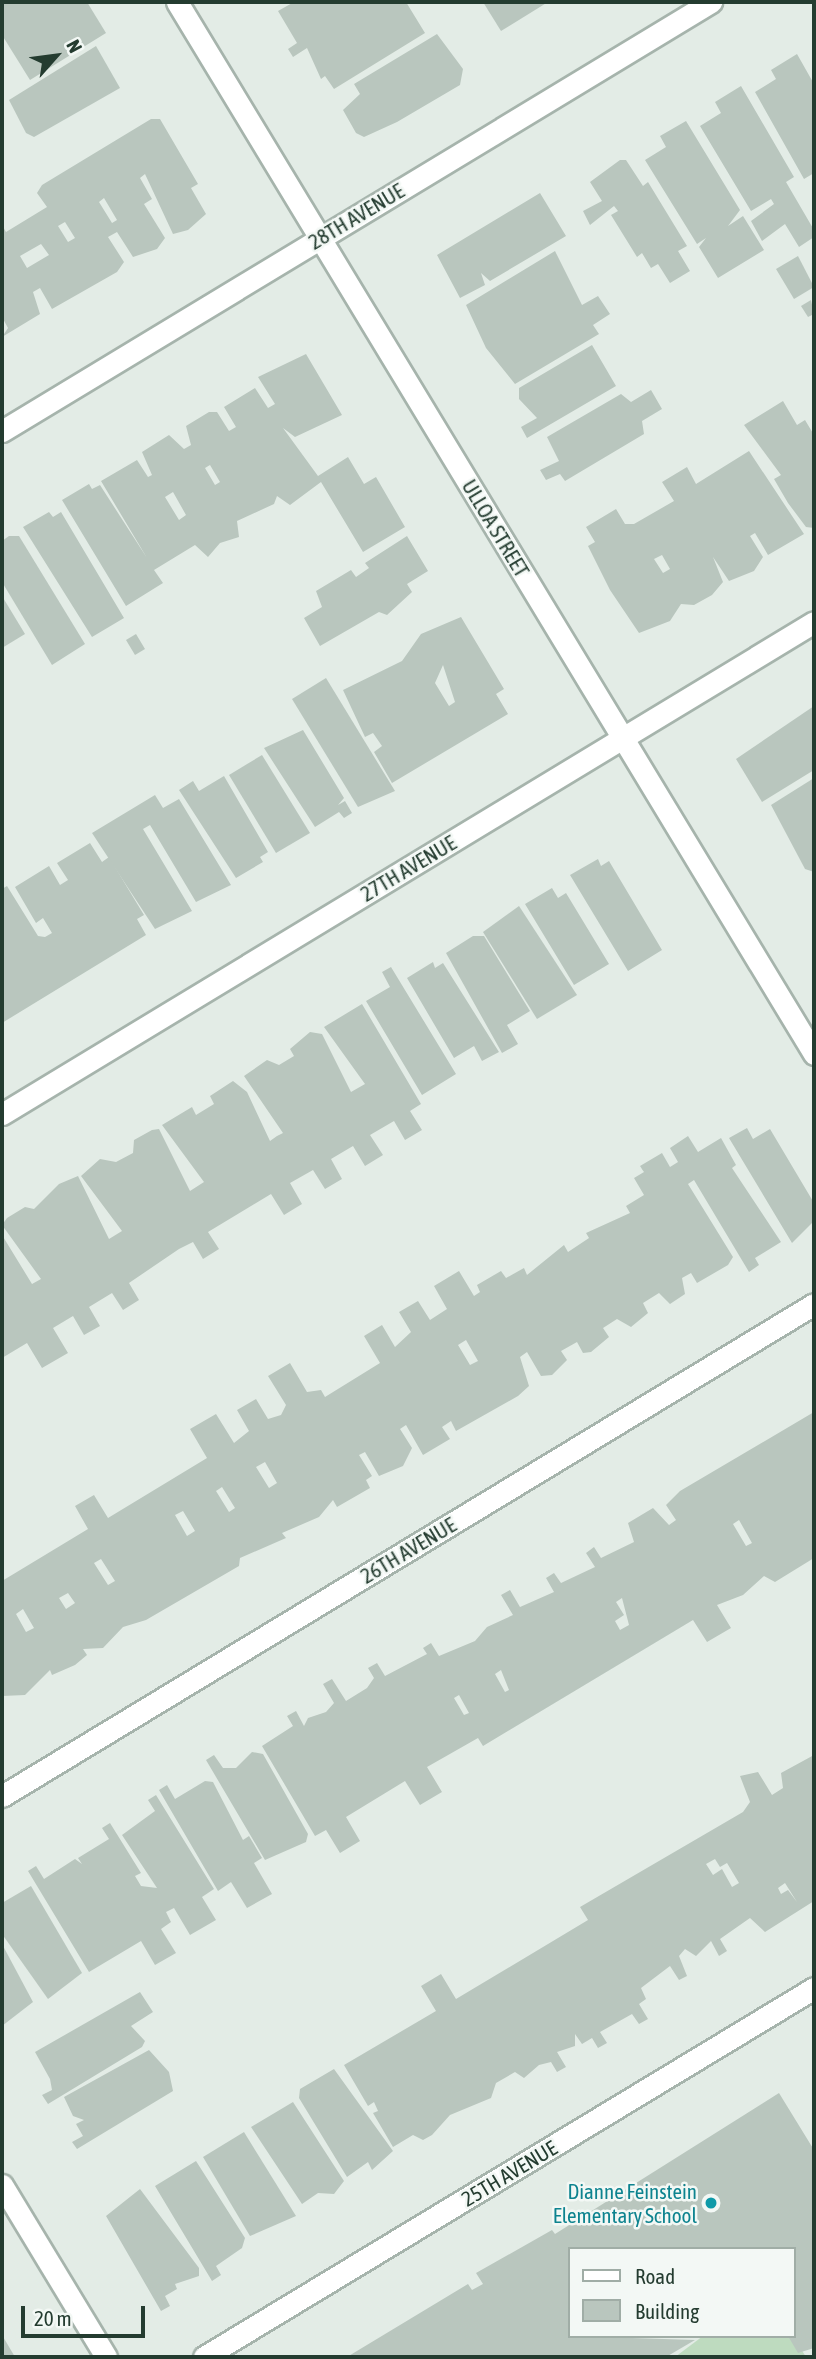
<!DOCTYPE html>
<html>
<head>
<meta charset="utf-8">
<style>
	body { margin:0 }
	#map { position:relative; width:816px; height:2359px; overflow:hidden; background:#e3ece6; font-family:"Asap Condensed",sans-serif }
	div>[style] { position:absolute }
	.green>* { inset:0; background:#bedbbf }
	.building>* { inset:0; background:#b9c6be }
	.roads { filter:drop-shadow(2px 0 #a6b4ac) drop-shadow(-2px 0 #a6b4ac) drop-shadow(0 2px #a6b4ac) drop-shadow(0 -2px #a6b4ac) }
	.minor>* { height:21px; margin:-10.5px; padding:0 10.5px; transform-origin:10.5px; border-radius:10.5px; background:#fff }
	.dots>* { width:19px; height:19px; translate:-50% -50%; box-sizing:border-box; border:4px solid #f3f8f5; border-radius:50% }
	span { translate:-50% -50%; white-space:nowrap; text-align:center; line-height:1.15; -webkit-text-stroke:5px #f3f8f5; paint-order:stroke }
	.street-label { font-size:21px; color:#243c30 }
	.culture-label { font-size:21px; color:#0d838f }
	.right { translate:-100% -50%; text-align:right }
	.frame { position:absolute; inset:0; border:4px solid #243c30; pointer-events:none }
	.legend { position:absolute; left:568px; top:2247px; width:228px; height:91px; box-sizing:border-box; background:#f3f8f5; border:2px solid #a0ada6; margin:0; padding:9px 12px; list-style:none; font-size:21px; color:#243c30 }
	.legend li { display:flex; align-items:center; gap:14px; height:35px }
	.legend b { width:35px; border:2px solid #a0ada6 }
	.north { position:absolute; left:21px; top:21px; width:70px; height:70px; -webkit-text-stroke:5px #f3f8f5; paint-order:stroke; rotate:62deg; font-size:19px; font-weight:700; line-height:28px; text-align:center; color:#243c30 }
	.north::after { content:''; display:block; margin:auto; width:24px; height:32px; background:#243c30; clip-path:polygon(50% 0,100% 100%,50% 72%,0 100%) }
	.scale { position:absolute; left:21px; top:2306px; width:124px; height:32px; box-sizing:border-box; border:4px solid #243c30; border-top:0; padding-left:9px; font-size:21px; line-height:24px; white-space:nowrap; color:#243c30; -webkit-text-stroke:5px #f3f8f5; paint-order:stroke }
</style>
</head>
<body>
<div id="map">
	<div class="green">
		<i style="clip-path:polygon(703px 2336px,793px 2336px,806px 2357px,675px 2357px)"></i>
	</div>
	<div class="building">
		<i style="clip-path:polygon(2px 2px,87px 2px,106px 33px,30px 80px,2px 35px)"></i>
		<i style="clip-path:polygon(294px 2px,406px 2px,425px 33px,334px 89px,325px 76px,321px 79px,307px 48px,293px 57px,288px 49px,297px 43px,278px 11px)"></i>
		<i style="clip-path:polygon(483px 2px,548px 2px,501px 31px)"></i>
		<i style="clip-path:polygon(437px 34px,463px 69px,460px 85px,397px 122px,364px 137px,356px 133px,343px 110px,360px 94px,354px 84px)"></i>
		<i style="clip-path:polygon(96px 46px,120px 88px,34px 137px,26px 133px,9px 100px)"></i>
		<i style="clip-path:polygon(797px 54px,814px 84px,814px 173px,804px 179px,755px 92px,776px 79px,771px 70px)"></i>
		<i style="clip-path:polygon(741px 86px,794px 177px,786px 182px,814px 230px,814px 237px,799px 247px,785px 224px,762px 241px,751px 221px,774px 204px,771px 199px,751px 211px,700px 126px,721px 113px,715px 102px)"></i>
		<i style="clip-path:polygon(evenodd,151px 119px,160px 119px,198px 184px,191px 188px,206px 214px,188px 230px,173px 234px,145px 174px,140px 178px,152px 199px,144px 204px,165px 238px,157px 249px,133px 257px,117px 232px,108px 237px,124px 262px,117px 272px,52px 309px,40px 288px,33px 292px,40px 314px,2px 337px,8px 328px,2px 317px,2px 225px,6px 232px,47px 207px,37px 193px,42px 185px,151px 119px,104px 198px,117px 220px,112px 223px,99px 202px,104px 198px,151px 119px,65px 222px,75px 238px,68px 242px,58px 226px,65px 222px,151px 119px,41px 244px,49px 255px,27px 268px,20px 256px,41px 244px)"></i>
		<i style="clip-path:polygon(686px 121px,740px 210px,728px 226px,743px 216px,764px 250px,718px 278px,699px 247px,706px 238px,697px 244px,645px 160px,666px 147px,660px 136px)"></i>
		<i style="clip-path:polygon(620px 160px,626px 160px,643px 186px,648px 182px,687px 246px,678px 251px,690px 271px,670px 283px,658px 264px,651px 268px,642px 253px,637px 257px,611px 215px,618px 211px,614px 206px,590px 225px,583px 211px,602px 201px,590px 182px)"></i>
		<i style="clip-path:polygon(540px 193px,566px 236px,490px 281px,481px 273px,485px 285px,460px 298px,437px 255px)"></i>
		<i style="clip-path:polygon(555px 251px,582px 305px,598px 296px,610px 314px,593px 325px,599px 334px,515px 384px,486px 348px,466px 305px)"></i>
		<i style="clip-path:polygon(798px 256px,814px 287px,794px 299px,776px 269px)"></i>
		<i style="clip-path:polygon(811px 300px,814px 314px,808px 317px,801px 306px)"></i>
		<i style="clip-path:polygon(592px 345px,616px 386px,527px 438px,521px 427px,537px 418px,519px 399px,519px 388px)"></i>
		<i style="clip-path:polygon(evenodd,306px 354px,342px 415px,295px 437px,283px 428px,318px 476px,348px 457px,364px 484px,376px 477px,405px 527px,363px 552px,321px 482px,290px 505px,277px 496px,274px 504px,237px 521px,239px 537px,220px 543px,208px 557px,195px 545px,154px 570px,163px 583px,126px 606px,62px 500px,89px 484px,92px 489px,100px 485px,147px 558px,101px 481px,137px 460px,148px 477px,152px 475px,142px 452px,169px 435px,184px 449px,191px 445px,186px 426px,209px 412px,217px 412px,229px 431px,236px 427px,224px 407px,255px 388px,268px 408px,275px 404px,258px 377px,306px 354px,210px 465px,220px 482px,215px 485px,205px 468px,210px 465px,306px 354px,173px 492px,186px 515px,179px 520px,165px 497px,173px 492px)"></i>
		<i style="clip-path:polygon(651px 390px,662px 409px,642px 421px,644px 434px,565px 481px,560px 474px,546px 480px,540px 470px,559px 461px,547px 437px,621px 394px,631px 402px)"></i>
		<i style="clip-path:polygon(783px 401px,797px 425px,805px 420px,814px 435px,814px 528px,806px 527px,788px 503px,774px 479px,781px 475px,744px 425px)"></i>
		<i style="clip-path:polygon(evenodd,749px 451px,804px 534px,768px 555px,755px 533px,750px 536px,763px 557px,754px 571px,729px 581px,713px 557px,723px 582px,712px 595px,694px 605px,681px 604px,670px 621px,639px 633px,610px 590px,588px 546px,595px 542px,586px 527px,616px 509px,625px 524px,634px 524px,674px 501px,662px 482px,687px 467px,696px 484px,749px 451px,662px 555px,670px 569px,663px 573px,654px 559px,662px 555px)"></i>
		<i style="clip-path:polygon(49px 512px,53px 517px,61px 512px,124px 618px,92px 637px,23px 527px)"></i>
		<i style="clip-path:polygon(9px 536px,19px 536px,85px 644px,52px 665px,2px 582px,2px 541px)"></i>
		<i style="clip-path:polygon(407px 536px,428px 571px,407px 584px,412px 592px,387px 615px,379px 612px,320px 646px,304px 618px,322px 607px,316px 591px,351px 570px,356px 577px,369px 568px,365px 563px)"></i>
		<i style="clip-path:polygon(2px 596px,25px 634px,2px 648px)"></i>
		<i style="clip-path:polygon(evenodd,461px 617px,504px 689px,496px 694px,508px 714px,392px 783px,374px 752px,382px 746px,373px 733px,365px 737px,343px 690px,402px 661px,421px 634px,461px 617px,443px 665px,455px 702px,449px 706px,435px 683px,443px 665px)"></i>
		<i style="clip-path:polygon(136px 634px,145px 649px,135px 655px,126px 640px)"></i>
		<i style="clip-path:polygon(326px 678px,395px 791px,358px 807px,292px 699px)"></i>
		<i style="clip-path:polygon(814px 706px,814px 770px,762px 802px,736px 759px)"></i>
		<i style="clip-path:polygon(303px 730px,344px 798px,338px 805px,345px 801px,352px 813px,344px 818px,339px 812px,315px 827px,264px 748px)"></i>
		<i style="clip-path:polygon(262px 755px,310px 833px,276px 853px,229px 775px)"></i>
		<i style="clip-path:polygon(224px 776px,268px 852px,260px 857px,263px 862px,236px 878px,179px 790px,193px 781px,199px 791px)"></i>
		<i style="clip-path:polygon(814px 778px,814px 872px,805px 869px,771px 805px)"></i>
		<i style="clip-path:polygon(155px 795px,163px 808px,179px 799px,231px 885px,196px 902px,150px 825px,143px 829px,192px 911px,155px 929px,92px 833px)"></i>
		<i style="clip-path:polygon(90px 843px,102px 862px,109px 857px,127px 887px,144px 915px,137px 919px,146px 935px,2px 1023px,2px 889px,7px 886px,38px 936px,45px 937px,52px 933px,43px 918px,36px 923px,15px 887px,49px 866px,60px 885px,68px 880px,57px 863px)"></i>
		<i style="clip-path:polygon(598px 859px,601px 866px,609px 861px,662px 950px,628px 971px,570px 875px)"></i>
		<i style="clip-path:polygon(552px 888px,558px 898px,566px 893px,609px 964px,574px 985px,525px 904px)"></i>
		<i style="clip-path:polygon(519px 906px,577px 995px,537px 1019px,483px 932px)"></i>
		<i style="clip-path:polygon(473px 936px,484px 936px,530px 1011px,507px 1025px,518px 1044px,502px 1053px,446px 953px)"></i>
		<i style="clip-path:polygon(433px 962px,435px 968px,443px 963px,499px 1052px,482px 1061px,474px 1046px,454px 1058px,407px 978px)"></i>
		<i style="clip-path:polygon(391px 967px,456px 1074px,422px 1095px,366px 1001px,390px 987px,382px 972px)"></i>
		<i style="clip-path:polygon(362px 1004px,421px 1104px,410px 1111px,422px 1130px,405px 1140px,394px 1121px,370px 1135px,383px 1155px,365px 1166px,353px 1146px,331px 1159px,342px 1179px,325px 1189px,313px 1170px,290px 1183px,302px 1204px,284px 1215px,271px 1194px,208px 1232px,219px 1249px,203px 1259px,193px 1242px,179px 1249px,129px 1283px,139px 1300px,123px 1310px,112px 1293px,89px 1307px,100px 1326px,84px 1335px,73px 1316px,53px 1328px,68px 1353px,42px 1368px,27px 1343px,2px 1358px,2px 1235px,32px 1284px,41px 1279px,2px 1225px,7px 1218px,25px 1207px,34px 1209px,59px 1184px,78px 1176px,109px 1239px,122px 1231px,81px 1176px,100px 1159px,116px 1162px,133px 1153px,134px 1140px,152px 1130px,159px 1129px,190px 1191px,204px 1182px,162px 1125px,192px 1107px,196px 1115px,214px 1104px,210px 1096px,233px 1081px,247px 1092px,270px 1141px,277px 1136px,283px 1133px,244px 1076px,267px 1060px,279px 1065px,294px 1056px,290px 1049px,310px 1032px,322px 1034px,351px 1092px,365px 1084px,324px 1027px)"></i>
		<i style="clip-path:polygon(747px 1128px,753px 1139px,770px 1129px,814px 1203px,814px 1221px,792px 1243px,729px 1138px)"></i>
		<i style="clip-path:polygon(evenodd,688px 1136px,698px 1152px,721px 1138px,736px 1165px,732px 1168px,781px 1242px,755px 1258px,759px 1265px,749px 1272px,694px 1180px,688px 1184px,733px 1257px,728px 1265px,697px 1283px,691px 1273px,682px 1278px,685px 1294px,670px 1304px,659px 1293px,643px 1303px,648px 1313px,631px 1327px,617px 1319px,603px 1328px,609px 1337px,591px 1352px,583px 1353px,577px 1342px,561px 1351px,567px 1360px,552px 1375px,541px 1376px,527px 1352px,520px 1357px,529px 1386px,518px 1396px,456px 1431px,451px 1421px,442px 1427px,450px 1439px,423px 1455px,406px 1425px,400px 1429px,412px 1448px,403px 1466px,379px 1476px,365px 1452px,359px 1455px,372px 1476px,366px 1480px,370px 1488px,337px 1507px,333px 1500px,319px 1517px,282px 1533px,286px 1538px,240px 1558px,239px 1566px,146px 1620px,123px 1627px,103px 1648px,83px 1649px,87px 1655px,75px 1665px,52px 1675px,50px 1670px,25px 1695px,2px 1696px,2px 1581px,88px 1529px,75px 1506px,94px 1495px,108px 1518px,207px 1458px,190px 1429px,216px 1414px,234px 1443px,249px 1431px,237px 1410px,256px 1399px,268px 1419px,281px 1415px,286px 1405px,268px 1376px,290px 1363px,307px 1392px,321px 1390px,325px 1397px,380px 1363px,364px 1336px,382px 1325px,395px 1347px,411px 1332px,399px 1312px,418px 1301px,430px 1320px,447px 1309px,434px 1286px,459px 1271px,474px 1296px,480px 1292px,477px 1285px,501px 1271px,506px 1278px,524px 1268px,527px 1275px,564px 1245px,568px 1252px,589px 1238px,586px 1233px,630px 1213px,626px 1206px,644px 1195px,634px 1178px,644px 1172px,640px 1166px,662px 1153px,670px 1167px,678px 1162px,670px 1148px,688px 1136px,466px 1340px,478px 1361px,470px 1365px,458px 1345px,466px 1340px,688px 1136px,265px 1462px,277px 1483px,269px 1488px,256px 1467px,265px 1462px,688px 1136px,222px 1487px,235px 1508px,229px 1512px,216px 1491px,222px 1487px,688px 1136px,183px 1511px,195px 1531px,187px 1536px,175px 1515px,183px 1511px,688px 1136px,101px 1559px,115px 1581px,108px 1585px,94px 1563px,101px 1559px,688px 1136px,68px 1593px,75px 1603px,66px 1609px,59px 1598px,68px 1593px,688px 1136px,23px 1609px,34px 1628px,26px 1632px,16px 1614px,23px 1609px)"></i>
		<i style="clip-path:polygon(evenodd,814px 1412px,814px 1558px,775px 1582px,764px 1576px,743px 1595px,717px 1605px,731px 1628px,707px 1642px,693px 1620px,483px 1746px,478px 1738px,427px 1767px,442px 1792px,420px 1805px,405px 1781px,346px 1817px,360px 1841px,340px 1853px,326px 1830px,315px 1836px,262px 1746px,293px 1726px,287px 1716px,296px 1711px,304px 1726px,308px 1718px,326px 1712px,334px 1703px,323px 1684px,332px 1679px,346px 1701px,367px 1688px,374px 1678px,368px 1668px,377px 1663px,385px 1676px,427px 1654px,423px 1648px,431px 1643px,439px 1656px,475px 1641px,487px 1627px,513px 1615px,501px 1595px,510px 1590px,520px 1607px,554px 1592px,546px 1578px,554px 1573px,561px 1583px,595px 1567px,586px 1553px,594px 1547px,601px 1558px,634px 1542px,628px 1523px,653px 1508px,669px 1525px,676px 1520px,666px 1505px,680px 1491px,814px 1412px,739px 1520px,752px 1543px,746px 1546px,733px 1524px,739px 1520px,814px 1412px,622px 1598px,629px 1625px,620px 1630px,615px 1621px,624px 1615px,616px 1602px,622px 1598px,814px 1412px,501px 1670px,509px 1690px,505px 1692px,495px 1674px,501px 1670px,814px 1412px,459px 1695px,469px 1713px,464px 1715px,454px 1698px,459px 1695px)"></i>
		<i style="clip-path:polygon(252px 1752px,263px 1754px,308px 1834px,306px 1842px,265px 1860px,206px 1760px,214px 1755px,223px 1768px,236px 1768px)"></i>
		<i style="clip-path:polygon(evenodd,814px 1755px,814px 1901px,765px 1932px,750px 1918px,720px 1939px,727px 1951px,719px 1956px,711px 1941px,696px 1956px,685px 1949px,679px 1956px,687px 1976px,679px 1980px,670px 1966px,641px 1988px,646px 1999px,639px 2004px,648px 2019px,639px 2024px,632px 2014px,600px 2032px,607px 2043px,598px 2048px,592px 2038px,582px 2044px,575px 2034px,575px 2046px,557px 2052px,566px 2067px,557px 2072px,551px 2062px,539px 2065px,524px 2078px,515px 2072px,496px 2083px,491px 2098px,450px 2115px,432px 2135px,423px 2140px,413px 2135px,393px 2147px,373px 2113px,378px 2111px,374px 2102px,368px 2106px,344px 2065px,436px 2011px,421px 1986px,441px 1974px,456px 1999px,588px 1920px,580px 1907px,743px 1812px,750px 1802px,740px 1776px,758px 1772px,772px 1795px,783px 1788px,781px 1773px,814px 1755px,715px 1859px,720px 1867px,727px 1863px,739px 1883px,732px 1887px,722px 1869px,713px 1875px,706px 1864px,715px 1859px,814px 1755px,785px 1883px,797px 1902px,788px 1890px,781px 1894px,778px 1888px,785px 1883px)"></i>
		<i style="clip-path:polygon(205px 1781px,213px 1782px,243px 1840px,249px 1836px,262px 1858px,254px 1863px,272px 1894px,247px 1908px,231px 1882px,218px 1891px,159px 1790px,167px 1785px,175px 1799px)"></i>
		<i style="clip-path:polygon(156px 1795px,214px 1889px,202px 1897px,216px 1920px,190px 1935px,174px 1908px,166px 1912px,171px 1922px,161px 1929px,176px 1953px,155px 1965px,141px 1941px,89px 1972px,28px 1871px,36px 1866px,44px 1879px,75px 1859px,82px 1864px,78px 1858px,109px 1839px,102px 1828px,110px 1823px,141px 1873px,135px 1876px,141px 1886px,157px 1888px,122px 1835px,155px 1811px,148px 1800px)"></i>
		<i style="clip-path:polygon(31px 1886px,82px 1973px,48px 1999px,2px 1934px,2px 1903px)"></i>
		<i style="clip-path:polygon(2px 1944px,33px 2002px,2px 2026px)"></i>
		<i style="clip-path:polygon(140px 1992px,153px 2012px,131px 2026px,145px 2041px,142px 2047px,48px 2104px,42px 2095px,52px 2090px,50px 2079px,35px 2052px)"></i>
		<i style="clip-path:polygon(149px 2050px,169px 2072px,173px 2091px,77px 2149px,72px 2142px,83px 2136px,76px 2124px,84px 2120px,73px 2116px,64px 2097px)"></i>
		<i style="clip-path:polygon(334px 2069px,393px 2151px,372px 2170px,368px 2162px,347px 2177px,299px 2098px,300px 2089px)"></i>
		<i style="clip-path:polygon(779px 2093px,814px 2150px,814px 2348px,798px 2353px,788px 2336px,793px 2336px,793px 2249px,569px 2249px,569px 2336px,695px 2340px,666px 2357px,347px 2357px,468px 2284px,472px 2290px,483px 2284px,476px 2273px,552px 2230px,555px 2234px)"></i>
		<i style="clip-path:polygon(293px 2102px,344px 2181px,334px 2194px,318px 2193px,302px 2204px,251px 2127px)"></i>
		<i style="clip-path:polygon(244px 2132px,296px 2216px,250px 2236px,203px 2157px)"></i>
		<i style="clip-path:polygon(196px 2161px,245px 2238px,242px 2248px,216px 2266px,221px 2275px,212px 2281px,155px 2186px)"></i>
		<i style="clip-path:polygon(140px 2189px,199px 2268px,199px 2276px,175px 2284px,177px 2289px,165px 2296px,170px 2306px,161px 2311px,106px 2216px)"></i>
		<i style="clip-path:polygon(2px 2335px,15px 2357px,2px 2357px)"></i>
	</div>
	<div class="roads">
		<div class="minor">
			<i style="left:177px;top:2px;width:1230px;rotate:58.8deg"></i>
			<i style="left:2px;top:431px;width:829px;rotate:-31.18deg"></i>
			<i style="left:2px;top:1114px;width:949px;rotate:-31.21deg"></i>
			<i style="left:2px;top:1796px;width:949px;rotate:-31.21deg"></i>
			<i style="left:2px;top:2185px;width:201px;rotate:58.8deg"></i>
			<i style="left:204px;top:2357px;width:713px;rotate:-31.17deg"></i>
		</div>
	</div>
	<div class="dots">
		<i style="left:711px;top:2203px;background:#0f9aa8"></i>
	</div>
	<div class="street-label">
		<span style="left:356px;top:216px;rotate:-31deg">28TH AVENUE</span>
		<span style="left:496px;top:528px;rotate:59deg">ULLOA STREET</span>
		<span style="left:408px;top:868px;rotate:-31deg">27TH AVENUE</span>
		<span style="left:408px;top:1550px;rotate:-31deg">26TH AVENUE</span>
		<span style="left:509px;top:2173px;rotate:-31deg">25TH AVENUE</span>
	</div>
	<div class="culture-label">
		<span class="right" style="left:697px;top:2203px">Dianne Feinstein<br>Elementary School</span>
	</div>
	<div class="frame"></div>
	<ul class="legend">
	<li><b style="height:9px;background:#fff"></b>Road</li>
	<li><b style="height:19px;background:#b9c6be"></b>Building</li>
	</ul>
	<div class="north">N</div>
	<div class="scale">20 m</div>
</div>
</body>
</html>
